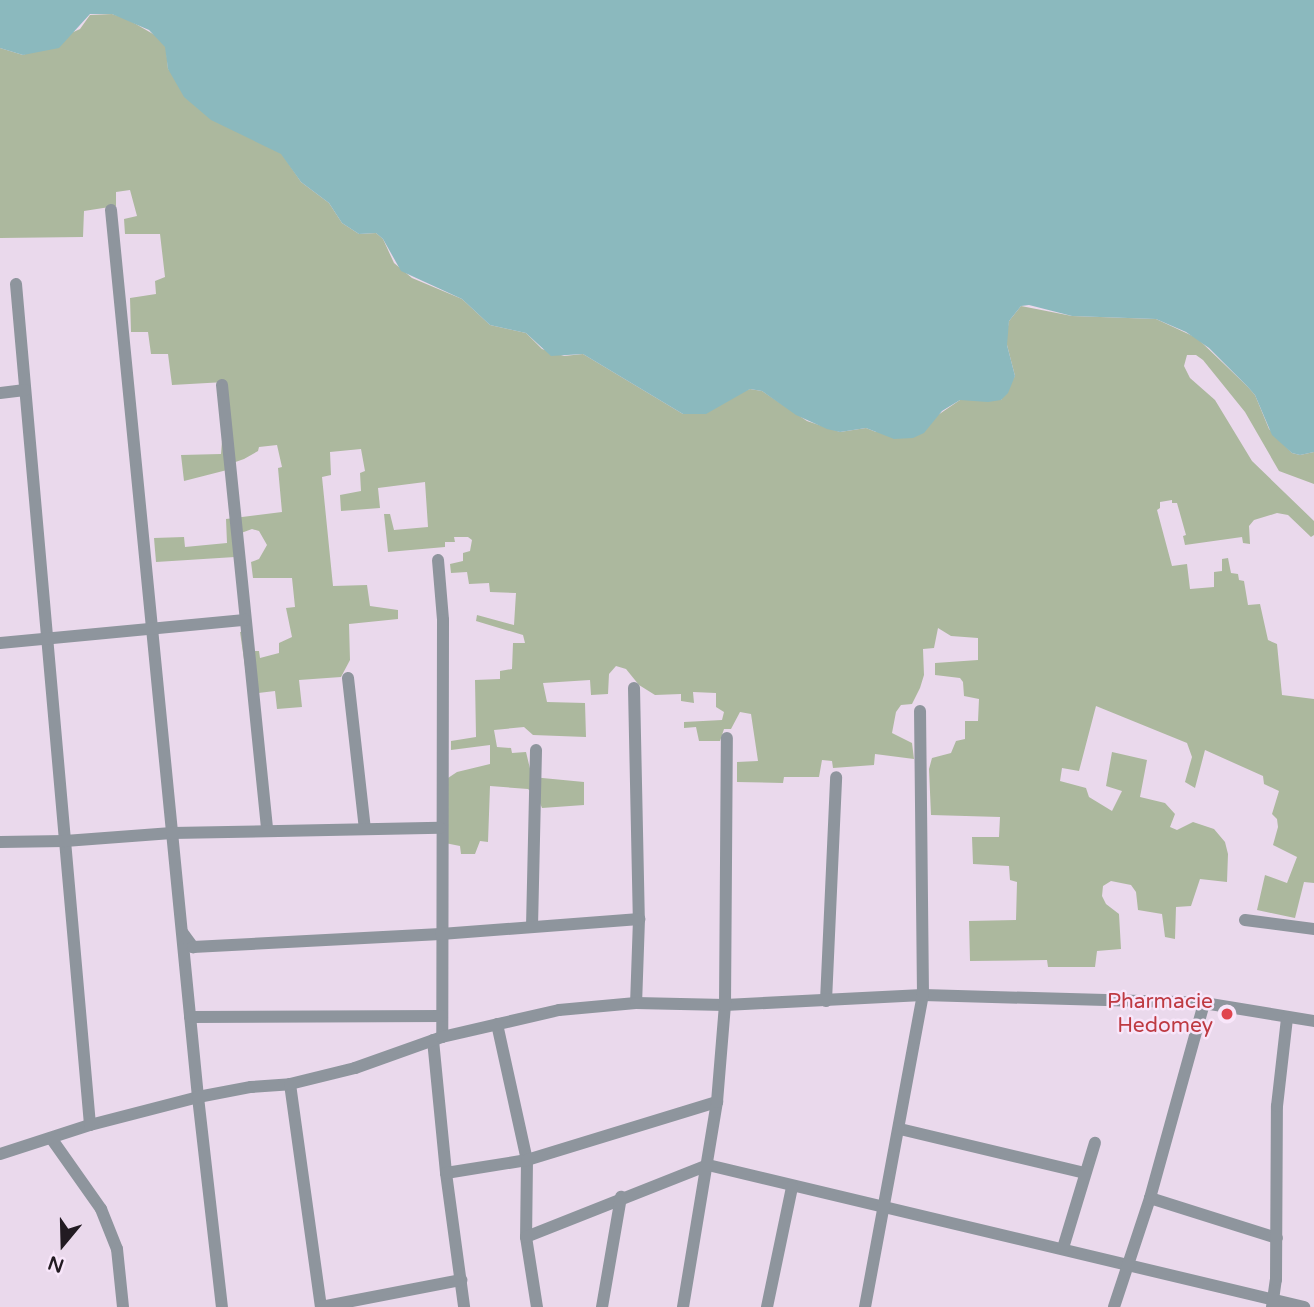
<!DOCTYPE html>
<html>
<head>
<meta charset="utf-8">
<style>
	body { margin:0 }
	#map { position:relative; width:1314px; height:1307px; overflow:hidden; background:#ead9ec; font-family:"Varela Round",sans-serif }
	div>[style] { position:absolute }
	.green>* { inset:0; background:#acb89e }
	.water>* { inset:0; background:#8bb9be }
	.minor>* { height:12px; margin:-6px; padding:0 6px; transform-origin:6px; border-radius:6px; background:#8e959d }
	.dots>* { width:19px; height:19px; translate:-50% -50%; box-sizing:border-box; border:4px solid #f8e6fa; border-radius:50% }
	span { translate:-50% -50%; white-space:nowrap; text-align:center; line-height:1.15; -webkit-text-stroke:5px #f8e6fa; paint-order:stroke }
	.health-label { font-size:21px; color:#be3a42 }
	.right { translate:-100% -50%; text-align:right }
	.north { position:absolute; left:28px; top:1209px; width:70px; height:70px; -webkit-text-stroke:5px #f8e6fa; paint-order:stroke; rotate:199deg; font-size:19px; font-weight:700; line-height:28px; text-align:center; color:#221b22 }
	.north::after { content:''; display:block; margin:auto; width:24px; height:32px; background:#221b22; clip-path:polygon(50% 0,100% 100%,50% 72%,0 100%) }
</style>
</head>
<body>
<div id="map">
	<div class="green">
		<i style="clip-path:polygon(112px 14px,127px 19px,160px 38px,166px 47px,168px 69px,282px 154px,301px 182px,329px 203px,342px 223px,359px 234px,376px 233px,383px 239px,394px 263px,412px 278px,462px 299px,490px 325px,526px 333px,542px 349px,564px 356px,583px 354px,683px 414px,750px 389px,762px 391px,807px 421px,840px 432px,866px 428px,876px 432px,935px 417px,960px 400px,1001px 400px,1015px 376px,1007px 345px,1007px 332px,1009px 321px,1021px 306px,1072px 316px,1156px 319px,1197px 338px,1247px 386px,1255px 395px,1269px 429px,1292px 453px,1300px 455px,1314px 452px,1314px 484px,1279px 471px,1245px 412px,1203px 360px,1196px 355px,1187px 355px,1184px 366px,1190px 378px,1215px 400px,1252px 461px,1314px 521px,1314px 535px,1311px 537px,1288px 515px,1277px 513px,1254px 520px,1249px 526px,1250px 544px,1243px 543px,1242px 537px,1185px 545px,1183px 536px,1186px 535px,1177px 503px,1172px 503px,1172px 500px,1160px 502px,1160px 508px,1157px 510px,1172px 566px,1187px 564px,1190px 589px,1214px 587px,1214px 572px,1222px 571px,1222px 559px,1228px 558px,1231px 573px,1238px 574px,1239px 580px,1244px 581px,1248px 605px,1260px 604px,1268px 640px,1277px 644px,1282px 695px,1314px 699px,1314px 883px,1304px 882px,1295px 918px,1257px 910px,1265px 875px,1287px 883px,1297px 857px,1273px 845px,1278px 827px,1277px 819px,1272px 814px,1279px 791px,1264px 784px,1263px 776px,1205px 750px,1195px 788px,1185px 782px,1192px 757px,1187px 743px,1096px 706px,1079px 771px,1062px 768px,1060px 781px,1086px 788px,1089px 797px,1112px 811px,1122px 791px,1106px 786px,1112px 752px,1147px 760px,1140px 797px,1165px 803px,1175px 814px,1170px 827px,1177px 830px,1193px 822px,1214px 829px,1225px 842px,1228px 854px,1227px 882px,1200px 879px,1191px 906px,1176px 907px,1175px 939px,1165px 937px,1162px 914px,1138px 910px,1136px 892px,1131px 885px,1111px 881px,1103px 886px,1102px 896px,1106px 904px,1119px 914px,1121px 949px,1097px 951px,1095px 967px,1048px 967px,1047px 960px,970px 961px,969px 921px,1016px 920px,1017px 882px,1010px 880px,1009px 866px,973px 864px,972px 837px,999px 837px,1000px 817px,931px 815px,929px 769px,932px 758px,951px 753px,956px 741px,965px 739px,965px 721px,978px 721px,979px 699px,964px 696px,963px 682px,960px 678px,935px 675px,935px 663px,978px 660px,978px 638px,951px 636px,938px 628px,934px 648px,923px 649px,924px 675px,920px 688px,912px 704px,901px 705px,896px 712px,892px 733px,912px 743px,914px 759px,875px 754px,874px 765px,833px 768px,832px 761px,822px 760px,819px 777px,784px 777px,783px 783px,737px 782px,737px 762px,758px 761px,751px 714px,740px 712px,731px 729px,724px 729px,720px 741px,699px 741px,696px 727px,684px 728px,684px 722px,722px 720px,724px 712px,716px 707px,716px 693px,693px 692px,694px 703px,681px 701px,681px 694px,655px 695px,639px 685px,626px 669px,616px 666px,609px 674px,608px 694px,591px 695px,590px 680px,543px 683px,547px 702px,585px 703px,586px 737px,533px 735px,524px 727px,494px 730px,497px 747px,511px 748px,512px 753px,526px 752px,532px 777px,584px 782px,584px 805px,542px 808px,538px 798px,528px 789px,490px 786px,488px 842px,480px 841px,475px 854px,461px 854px,460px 846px,445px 843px,448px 778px,457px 772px,490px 764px,490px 745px,451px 750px,451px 741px,476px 737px,475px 680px,500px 679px,500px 671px,512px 669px,513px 643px,525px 643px,523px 635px,476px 621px,477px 615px,514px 625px,516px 593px,490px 592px,489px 583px,469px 584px,467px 572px,451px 573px,450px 564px,463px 561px,463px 553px,470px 551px,472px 540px,468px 537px,454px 537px,455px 542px,445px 542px,445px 547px,388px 552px,384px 514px,390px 514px,394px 530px,428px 527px,425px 482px,378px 488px,380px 508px,341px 511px,340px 495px,361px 491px,360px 473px,365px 471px,361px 449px,330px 452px,331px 475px,322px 477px,333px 586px,367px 585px,370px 606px,398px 610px,398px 619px,349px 624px,350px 660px,341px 677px,299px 680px,302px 707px,277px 709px,275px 691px,249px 694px,240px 632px,249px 630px,253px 651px,259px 651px,260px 658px,279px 653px,279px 643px,292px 637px,286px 608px,295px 607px,292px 578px,253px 578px,251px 562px,259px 559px,267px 545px,259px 531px,252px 529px,233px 536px,235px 557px,156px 562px,154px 538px,184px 537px,185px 547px,227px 543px,226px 519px,282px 512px,278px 468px,282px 467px,277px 445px,259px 447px,258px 451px,244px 459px,227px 465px,227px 470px,184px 481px,181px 455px,221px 454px,226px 389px,225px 382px,172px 385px,168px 354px,151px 354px,148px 332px,131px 332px,130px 298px,156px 294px,155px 281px,165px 277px,160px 234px,125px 234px,124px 219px,137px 216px,130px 190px,116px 192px,116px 206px,84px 211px,83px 237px,0 238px,0 48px,23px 55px,80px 29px,90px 15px)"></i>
	</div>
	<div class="water">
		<i style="clip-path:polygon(0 0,1314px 0,1314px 452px,1300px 455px,1292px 453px,1272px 435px,1255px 395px,1247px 386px,1209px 348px,1186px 332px,1156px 319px,1072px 316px,1029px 305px,1021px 306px,1009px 321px,1007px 345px,1015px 376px,1008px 393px,1001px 400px,988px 402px,960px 400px,942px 411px,924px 433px,913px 438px,894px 439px,866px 428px,840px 432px,827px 429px,796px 415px,762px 391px,750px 389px,706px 414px,683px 414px,583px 354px,551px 356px,526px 333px,490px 325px,462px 299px,401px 271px,383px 239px,376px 233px,359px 234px,342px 223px,329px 203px,301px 182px,281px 154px,211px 120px,184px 97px,168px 69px,165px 47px,149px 30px,112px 14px,90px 14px,59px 48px,23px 55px,0 48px)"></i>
	</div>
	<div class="minor">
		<i style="left:111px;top:210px;width:891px;rotate:84.4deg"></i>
		<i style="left:198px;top:1097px;width:211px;rotate:83.5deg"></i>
		<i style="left:16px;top:284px;width:844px;rotate:84.97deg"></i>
		<i style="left:222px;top:385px;width:448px;rotate:84.2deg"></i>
		<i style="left:0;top:393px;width:25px;rotate:-7deg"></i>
		<i style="left:438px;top:560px;width:60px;rotate:85.2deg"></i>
		<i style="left:443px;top:620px;width:417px;rotate:90.1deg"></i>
		<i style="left:0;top:643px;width:246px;rotate:-5.4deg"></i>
		<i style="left:348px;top:678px;width:152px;rotate:83.6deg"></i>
		<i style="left:634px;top:688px;width:231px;rotate:88.8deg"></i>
		<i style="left:639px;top:919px;width:84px;rotate:92deg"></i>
		<i style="left:0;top:842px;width:65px;rotate:-0.9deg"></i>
		<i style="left:65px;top:841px;width:107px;rotate:-4.3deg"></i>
		<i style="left:172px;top:833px;width:268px;rotate:-1.1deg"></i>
		<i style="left:1245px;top:920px;width:70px;rotate:7.4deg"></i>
		<i style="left:532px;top:927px;width:177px;rotate:-88.7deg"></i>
		<i style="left:182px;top:932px;width:19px;rotate:54deg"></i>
		<i style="left:193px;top:947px;width:248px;rotate:-3deg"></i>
		<i style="left:441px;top:934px;width:199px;rotate:-4.3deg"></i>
		<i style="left:826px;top:1001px;width:224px;rotate:-87.4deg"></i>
		<i style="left:190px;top:1017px;width:252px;rotate:-0.2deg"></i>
		<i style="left:497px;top:1024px;width:139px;rotate:77.6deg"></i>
		<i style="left:527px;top:1160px;width:77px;rotate:90.7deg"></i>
		<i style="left:526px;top:1237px;width:71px;rotate:81.1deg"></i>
		<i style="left:433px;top:1040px;width:134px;rotate:84.4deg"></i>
		<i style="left:446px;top:1173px;width:135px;rotate:82.3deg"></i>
		<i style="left:290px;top:1084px;width:225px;rotate:82.1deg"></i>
		<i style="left:900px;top:1129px;width:190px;rotate:13.4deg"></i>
		<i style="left:51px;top:1138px;width:87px;rotate:54.8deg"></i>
		<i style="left:101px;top:1209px;width:43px;rotate:68.2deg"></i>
		<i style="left:117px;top:1249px;width:58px;rotate:84.1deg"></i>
		<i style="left:0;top:1154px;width:95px;rotate:-17.9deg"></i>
		<i style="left:90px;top:1125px;width:112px;rotate:-14.5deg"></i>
		<i style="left:198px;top:1097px;width:54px;rotate:-10.7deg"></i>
		<i style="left:251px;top:1087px;width:39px;rotate:-4deg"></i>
		<i style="left:290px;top:1084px;width:67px;rotate:-13.8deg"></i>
		<i style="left:355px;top:1068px;width:92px;rotate:-19.6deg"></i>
		<i style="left:442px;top:1037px;width:120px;rotate:-13deg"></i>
		<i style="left:559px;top:1010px;width:77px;rotate:-5.2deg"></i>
		<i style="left:636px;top:1003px;width:89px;rotate:1.3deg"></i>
		<i style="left:725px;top:1005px;width:198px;rotate:-2.9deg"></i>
		<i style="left:923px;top:995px;width:281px;rotate:1.6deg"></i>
		<i style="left:1204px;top:1003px;width:111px;rotate:9.3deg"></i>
		<i style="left:446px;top:1173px;width:82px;rotate:-9.1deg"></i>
		<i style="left:527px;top:1160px;width:199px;rotate:-17deg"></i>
		<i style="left:1150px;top:1198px;width:133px;rotate:17.5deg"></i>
		<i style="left:526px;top:1237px;width:196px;rotate:-21.6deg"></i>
		<i style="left:708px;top:1165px;width:613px;rotate:13.4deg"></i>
		<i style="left:1063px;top:1248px;width:110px;rotate:-73.1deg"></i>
		<i style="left:321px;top:1307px;width:143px;rotate:-10.9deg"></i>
		<i style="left:602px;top:1307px;width:112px;rotate:-80.2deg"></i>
		<i style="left:683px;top:1307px;width:208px;rotate:-80.6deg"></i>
		<i style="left:717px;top:1102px;width:97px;rotate:-85.3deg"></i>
		<i style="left:725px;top:1005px;width:267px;rotate:-89.6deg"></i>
		<i style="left:767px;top:1307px;width:123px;rotate:-78.2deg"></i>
		<i style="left:865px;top:1307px;width:317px;rotate:-79.5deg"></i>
		<i style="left:923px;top:995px;width:284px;rotate:-90.6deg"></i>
		<i style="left:1114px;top:1307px;width:115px;rotate:-71.7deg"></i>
		<i style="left:1150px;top:1198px;width:202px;rotate:-74.5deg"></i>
		<i style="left:1272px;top:1307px;width:27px;rotate:-82deg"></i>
		<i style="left:1276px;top:1280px;width:174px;rotate:-89.7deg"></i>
		<i style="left:1277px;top:1106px;width:89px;rotate:-83.5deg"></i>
	</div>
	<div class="dots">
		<i style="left:1227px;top:1014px;background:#e0444e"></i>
	</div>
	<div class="health-label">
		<span class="right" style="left:1213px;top:1014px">Pharmacie<br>Hedomey</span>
	</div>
	<div class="north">N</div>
</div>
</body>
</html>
